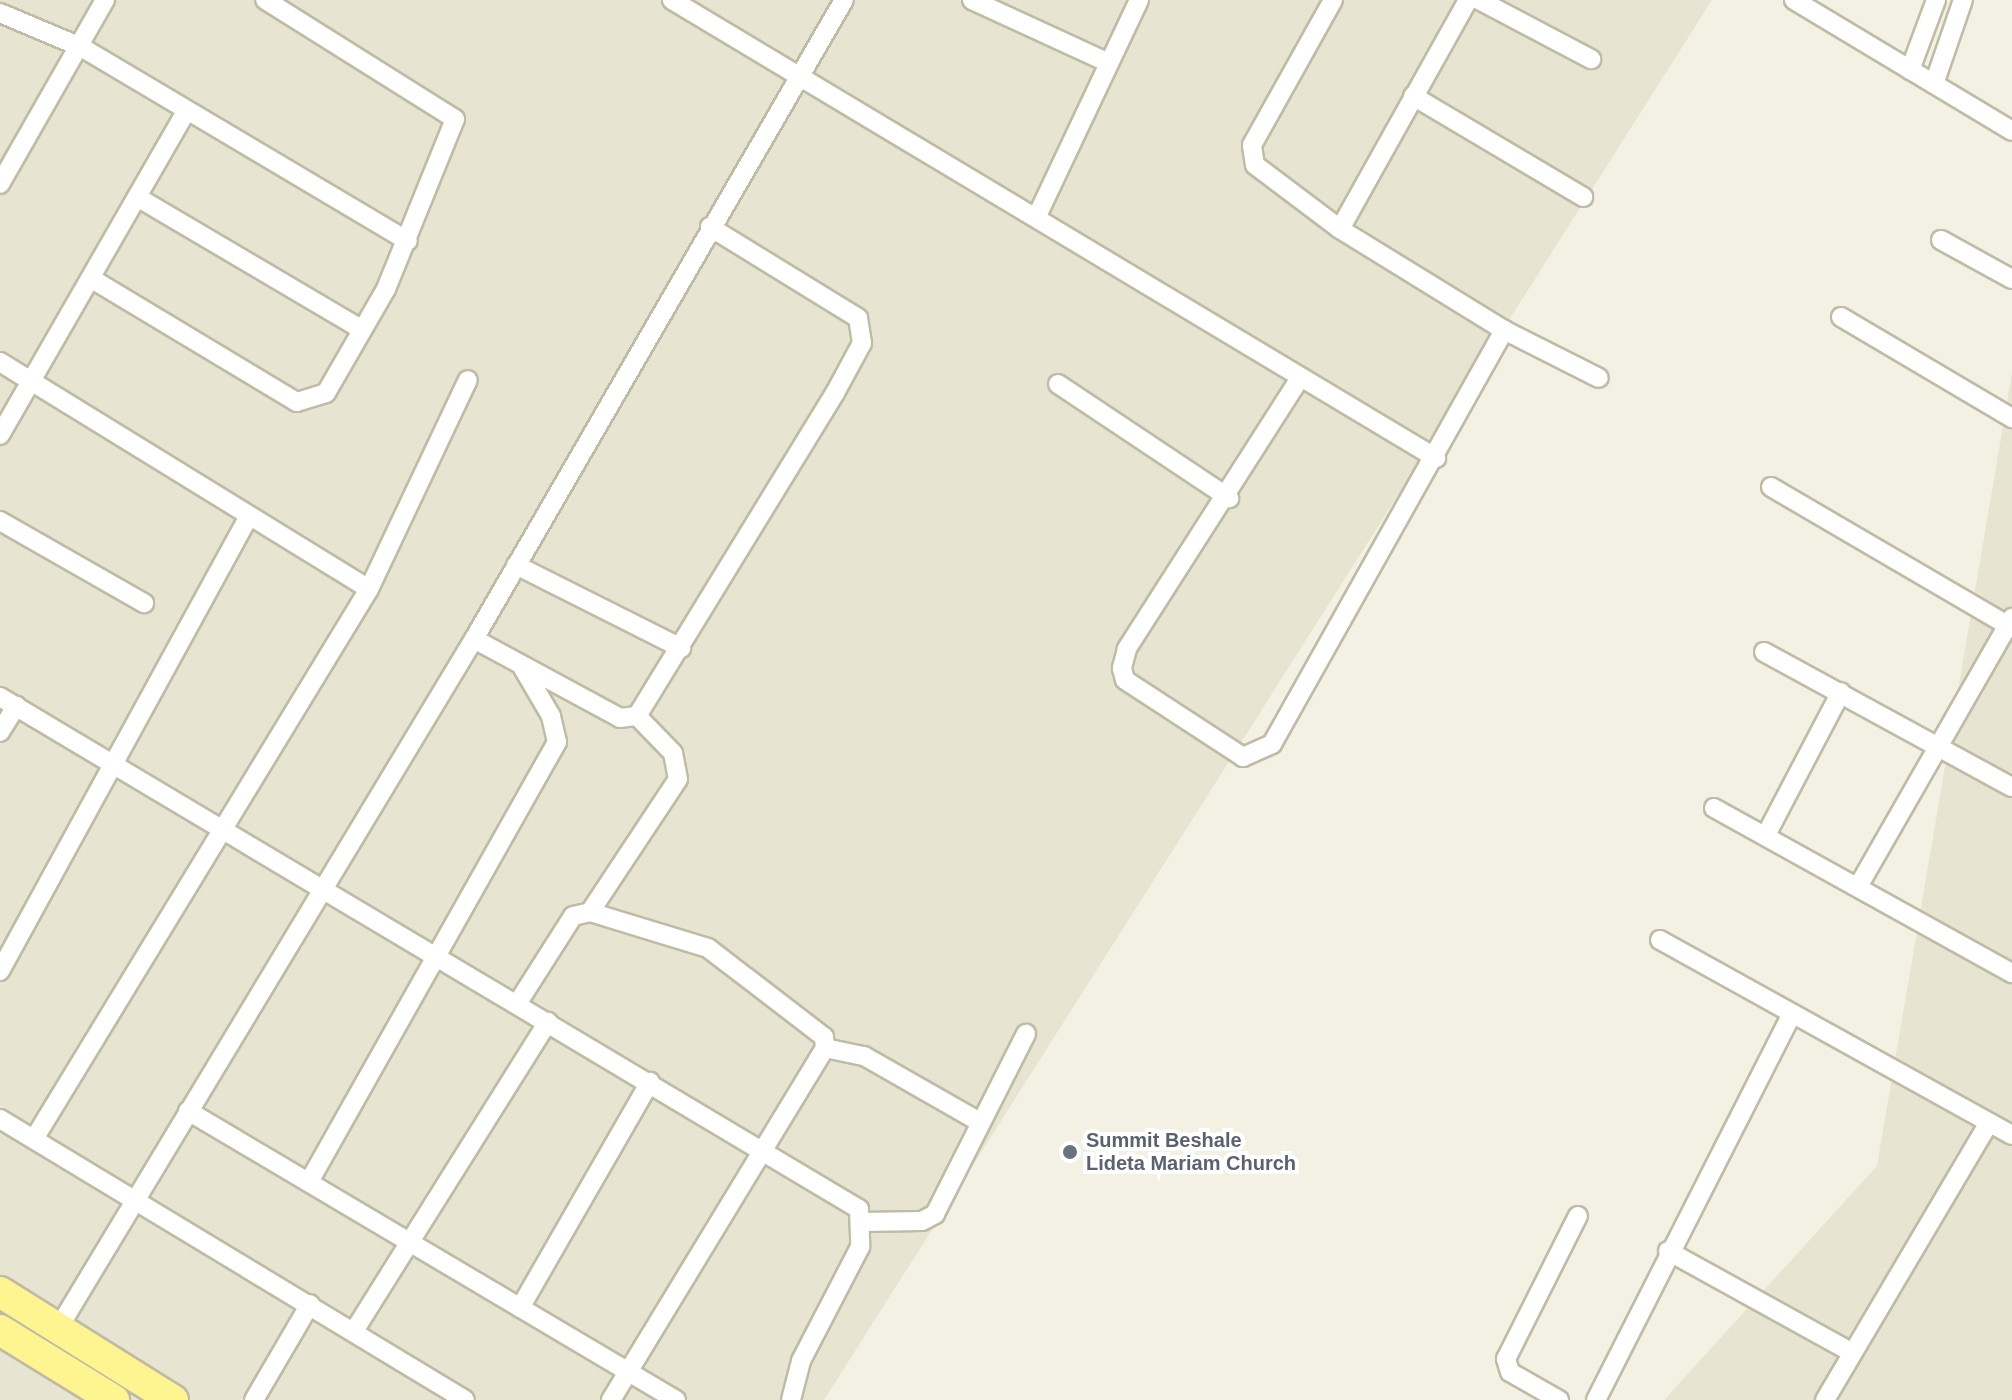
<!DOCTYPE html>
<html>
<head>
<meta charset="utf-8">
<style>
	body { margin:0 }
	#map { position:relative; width:2012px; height:1400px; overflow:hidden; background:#f3f1e3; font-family:Arial,sans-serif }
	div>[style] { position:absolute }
	.residential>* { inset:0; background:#e7e5d1 }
	.roads { filter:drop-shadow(2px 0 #bfbba5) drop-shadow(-2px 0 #bfbba5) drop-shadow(0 2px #bfbba5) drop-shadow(0 -2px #bfbba5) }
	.street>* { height:18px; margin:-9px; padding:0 9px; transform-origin:9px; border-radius:9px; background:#fff }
	.primary>* { height:30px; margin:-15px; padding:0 15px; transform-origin:15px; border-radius:15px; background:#fff590 }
	.dots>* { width:22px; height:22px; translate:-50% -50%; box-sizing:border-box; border:4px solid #fff; border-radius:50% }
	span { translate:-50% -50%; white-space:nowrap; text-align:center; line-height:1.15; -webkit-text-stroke:8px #fff; paint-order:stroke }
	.worship-label { font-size:20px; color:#5b616d; font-weight:700 }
	.left { translate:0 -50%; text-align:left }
</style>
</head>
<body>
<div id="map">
	<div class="residential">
		<i style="clip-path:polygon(0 0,1712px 0,824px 1400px,0 1400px)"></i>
		<i style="clip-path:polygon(2012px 373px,2012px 1400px,1664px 1400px,1877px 1166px)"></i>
	</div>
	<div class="roads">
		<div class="street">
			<i style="left:672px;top:0;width:891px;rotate:30.94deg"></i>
			<i style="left:972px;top:0;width:151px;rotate:24.7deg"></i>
			<i style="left:1479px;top:0;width:127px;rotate:27.8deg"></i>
			<i style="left:1794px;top:0;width:254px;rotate:31deg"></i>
			<i style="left:0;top:13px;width:88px;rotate:22.8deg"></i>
			<i style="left:81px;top:47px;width:380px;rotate:30.7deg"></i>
			<i style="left:1910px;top:70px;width:75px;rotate:-69.6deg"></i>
			<i style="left:1934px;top:84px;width:89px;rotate:-71deg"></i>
			<i style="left:1413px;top:96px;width:198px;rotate:30.7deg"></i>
			<i style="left:0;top:184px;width:212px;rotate:-60.3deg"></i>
			<i style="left:137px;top:197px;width:260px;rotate:30.5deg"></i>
			<i style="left:1037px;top:216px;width:239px;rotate:-64.7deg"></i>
			<i style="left:1340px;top:229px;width:262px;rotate:-60.8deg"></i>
			<i style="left:1941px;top:240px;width:81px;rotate:28.8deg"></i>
			<i style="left:92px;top:279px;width:239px;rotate:31deg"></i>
			<i style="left:297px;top:402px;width:30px;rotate:-17deg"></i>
			<i style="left:326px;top:393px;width:120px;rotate:-60deg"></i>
			<i style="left:386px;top:289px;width:183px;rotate:-67.9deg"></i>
			<i style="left:455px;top:119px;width:224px;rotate:-147.9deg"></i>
			<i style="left:1841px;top:317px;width:199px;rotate:30.6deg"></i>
			<i style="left:1504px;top:330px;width:106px;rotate:26.8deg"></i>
			<i style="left:0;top:362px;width:433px;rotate:31.6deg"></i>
			<i style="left:1300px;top:378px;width:322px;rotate:122.6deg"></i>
			<i style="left:1127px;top:649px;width:20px;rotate:105deg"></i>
			<i style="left:1122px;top:668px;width:12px;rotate:76deg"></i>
			<i style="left:1125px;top:680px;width:141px;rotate:33.1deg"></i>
			<i style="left:1243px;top:757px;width:32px;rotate:-24deg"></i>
			<i style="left:1272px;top:744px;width:475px;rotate:-60.7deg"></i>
			<i style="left:1504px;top:330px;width:193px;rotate:-148.4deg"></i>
			<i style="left:1340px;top:229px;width:106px;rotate:-143deg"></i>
			<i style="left:1255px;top:165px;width:20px;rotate:-99deg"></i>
			<i style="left:1252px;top:145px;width:166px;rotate:-60.8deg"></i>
			<i style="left:1058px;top:384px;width:206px;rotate:33.7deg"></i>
			<i style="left:0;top:435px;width:374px;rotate:-60.1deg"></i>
			<i style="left:1771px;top:487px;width:279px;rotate:30.3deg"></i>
			<i style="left:0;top:521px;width:166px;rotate:29.7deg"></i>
			<i style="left:516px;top:565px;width:185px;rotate:26.7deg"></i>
			<i style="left:474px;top:639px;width:166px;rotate:28.4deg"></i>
			<i style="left:620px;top:718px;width:17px;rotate:-7deg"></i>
			<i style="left:637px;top:716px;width:379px;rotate:-58.5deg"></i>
			<i style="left:835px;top:393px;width:57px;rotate:-61.6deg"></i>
			<i style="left:862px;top:343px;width:25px;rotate:-99deg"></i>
			<i style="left:858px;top:318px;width:174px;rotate:-148.4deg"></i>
			<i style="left:1764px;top:652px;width:282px;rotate:28.6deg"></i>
			<i style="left:0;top:697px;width:1000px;rotate:30.8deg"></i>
			<i style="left:859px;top:1209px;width:38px;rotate:88deg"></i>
			<i style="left:860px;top:1247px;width:128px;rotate:117.4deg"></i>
			<i style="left:801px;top:1361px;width:40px;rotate:104.4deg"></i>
			<i style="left:0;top:732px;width:31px;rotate:-58deg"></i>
			<i style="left:1714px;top:808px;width:341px;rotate:29deg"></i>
			<i style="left:1767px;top:833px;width:159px;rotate:-62.3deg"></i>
			<i style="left:1859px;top:885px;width:308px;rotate:-60.2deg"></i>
			<i style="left:590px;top:912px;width:159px;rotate:-56.5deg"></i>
			<i style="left:678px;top:779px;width:26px;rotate:-101deg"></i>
			<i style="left:673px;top:753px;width:52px;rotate:-134.2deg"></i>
			<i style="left:1660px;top:940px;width:402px;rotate:29deg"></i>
			<i style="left:0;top:971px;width:519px;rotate:-61.31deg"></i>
			<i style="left:517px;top:1004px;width:104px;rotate:-57.5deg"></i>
			<i style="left:573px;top:916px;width:17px;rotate:-13deg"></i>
			<i style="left:590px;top:912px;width:123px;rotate:17deg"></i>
			<i style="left:708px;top:948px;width:146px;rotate:37.5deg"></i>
			<i style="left:824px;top:1037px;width:11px;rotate:85deg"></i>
			<i style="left:825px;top:1048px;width:412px;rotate:121.3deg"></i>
			<i style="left:825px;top:1048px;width:40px;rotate:12deg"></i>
			<i style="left:864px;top:1056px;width:131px;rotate:29.7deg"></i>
			<i style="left:188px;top:1111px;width:567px;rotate:30.63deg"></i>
			<i style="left:0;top:1119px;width:543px;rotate:31.14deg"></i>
			<i style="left:34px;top:1139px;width:644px;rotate:-58.65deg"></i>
			<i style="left:369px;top:589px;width:231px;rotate:-64.7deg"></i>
			<i style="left:310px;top:1180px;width:503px;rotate:-60.58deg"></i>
			<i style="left:557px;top:742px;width:27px;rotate:-103deg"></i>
			<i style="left:551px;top:716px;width:56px;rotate:-120.3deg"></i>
			<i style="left:863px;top:1222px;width:59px;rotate:-1deg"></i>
			<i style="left:922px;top:1221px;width:15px;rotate:-28deg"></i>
			<i style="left:935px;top:1214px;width:202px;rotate:-63.2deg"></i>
			<i style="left:1668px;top:1251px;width:209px;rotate:28.9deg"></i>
			<i style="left:520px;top:1308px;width:261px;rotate:-60.1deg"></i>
			<i style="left:59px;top:1327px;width:803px;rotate:-58.9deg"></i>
			<i style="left:474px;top:639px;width:738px;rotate:-59.93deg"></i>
			<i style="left:354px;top:1331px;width:365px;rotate:-57.9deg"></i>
			<i style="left:254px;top:1400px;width:111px;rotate:-59.7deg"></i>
			<i style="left:1559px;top:1400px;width:56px;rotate:-150.3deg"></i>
			<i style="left:1510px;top:1372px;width:14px;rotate:-107deg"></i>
			<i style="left:1506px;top:1359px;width:160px;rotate:-63.3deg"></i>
			<i style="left:1596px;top:1400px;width:431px;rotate:-63.1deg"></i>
			<i style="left:1825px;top:1400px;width:321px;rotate:-59.4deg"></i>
		</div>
		<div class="primary">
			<i style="left:0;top:1292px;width:204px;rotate:32deg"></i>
			<i style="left:0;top:1330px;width:134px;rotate:31.6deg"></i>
		</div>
	</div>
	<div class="dots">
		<i style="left:1070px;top:1152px;background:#6b7280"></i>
	</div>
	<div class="worship-label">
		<span class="left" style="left:1086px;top:1152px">Summit Beshale<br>Lideta Mariam Church</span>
	</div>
</div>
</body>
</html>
